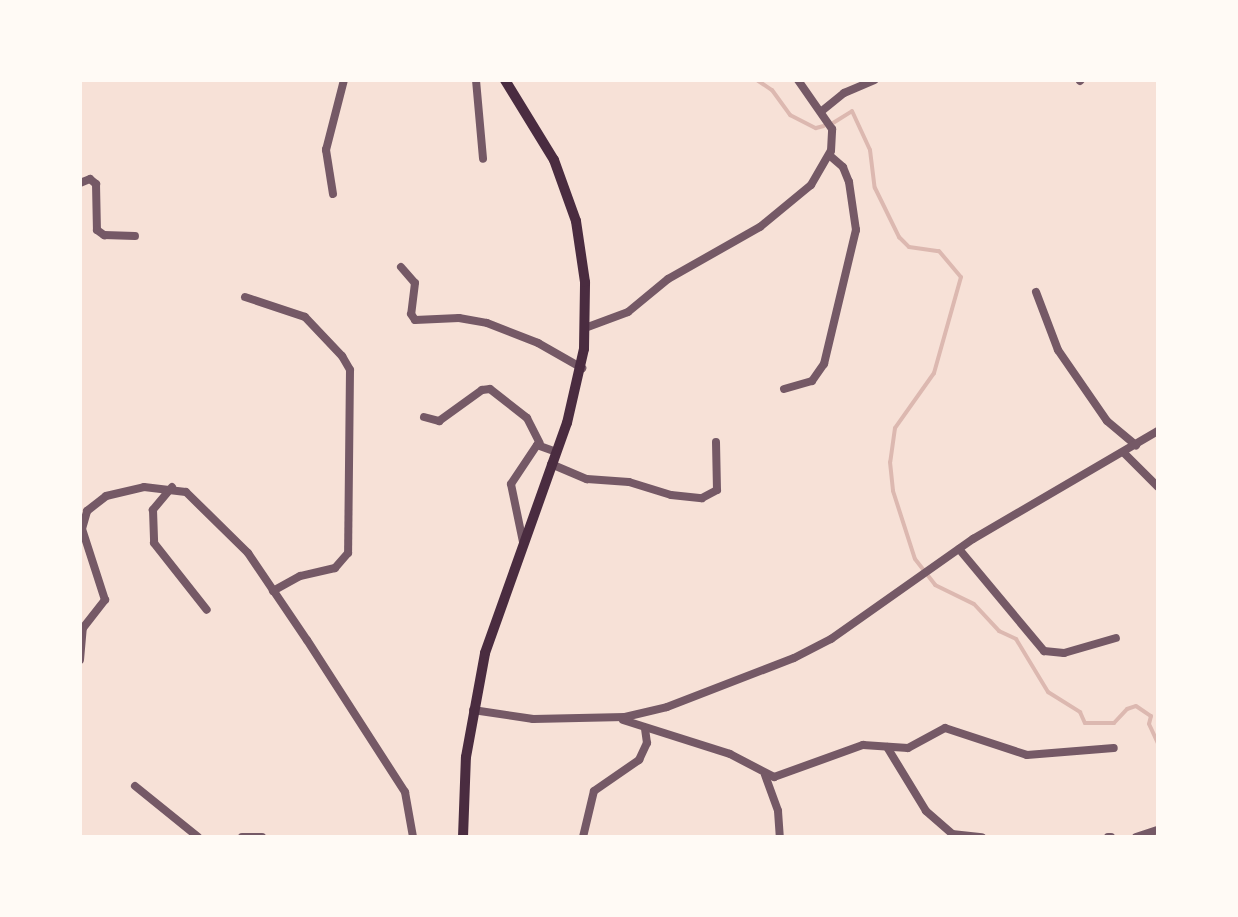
<!DOCTYPE html>
<html>
<head>
<meta charset="utf-8">
<style>
	body { margin:0 }
	#map { position:relative; width:1238px; height:917px; overflow:hidden; background:#f7e1d7; font-family:Bitter,serif }
	div>[style] { position:absolute }
	.stream>* { height:4px; margin:-2px; padding:0 2px; transform-origin:2px; border-radius:2px; background:#dcb8b0 }
	.minor>* { height:8px; margin:-4px; padding:0 4px; transform-origin:4px; border-radius:4px; background:#755966 }
	.secondary>* { height:10px; margin:-5px; padding:0 5px; transform-origin:5px; border-radius:5px; background:#4a2c40 }
	span { translate:-50% -50%; white-space:nowrap; text-align:center; line-height:1.15; -webkit-text-stroke:8px #fffaf5; paint-order:stroke }
	.frame { position:absolute; inset:0; border:82px solid #fffaf5; pointer-events:none }
</style>
</head>
<body>
<div id="map">
	<div class="stream">
		<i style="left:757px;top:80px;width:18px;rotate:34deg"></i>
		<i style="left:772px;top:90px;width:31px;rotate:54deg"></i>
		<i style="left:790px;top:115px;width:29px;rotate:27deg"></i>
		<i style="left:816px;top:128px;width:8px;rotate:-14deg"></i>
		<i style="left:833px;top:123px;width:22px;rotate:-32deg"></i>
		<i style="left:852px;top:111px;width:43px;rotate:65.2deg"></i>
		<i style="left:870px;top:150px;width:38px;rotate:83deg"></i>
		<i style="left:875px;top:188px;width:55px;rotate:63.9deg"></i>
		<i style="left:899px;top:237px;width:14px;rotate:45deg"></i>
		<i style="left:909px;top:247px;width:30px;rotate:8deg"></i>
		<i style="left:939px;top:251px;width:34px;rotate:50deg"></i>
		<i style="left:961px;top:277px;width:100px;rotate:105.7deg"></i>
		<i style="left:934px;top:373px;width:67px;rotate:125.3deg"></i>
		<i style="left:895px;top:428px;width:34px;rotate:98deg"></i>
		<i style="left:890px;top:462px;width:29px;rotate:84deg"></i>
		<i style="left:893px;top:491px;width:71px;rotate:72.1deg"></i>
		<i style="left:915px;top:559px;width:33px;rotate:52deg"></i>
		<i style="left:935px;top:585px;width:43px;rotate:26deg"></i>
		<i style="left:974px;top:604px;width:37px;rotate:47deg"></i>
		<i style="left:999px;top:631px;width:19px;rotate:25deg"></i>
		<i style="left:1016px;top:639px;width:62px;rotate:58.9deg"></i>
		<i style="left:1048px;top:692px;width:38px;rotate:32deg"></i>
		<i style="left:1080px;top:712px;width:12px;rotate:66deg"></i>
		<i style="left:1085px;top:723px;width:29px"></i>
		<i style="left:1114px;top:723px;width:19px;rotate:-47deg"></i>
		<i style="left:1127px;top:709px;width:9px;rotate:-18deg"></i>
		<i style="left:1136px;top:706px;width:18px;rotate:34deg"></i>
		<i style="left:1151px;top:716px;width:8px;rotate:104deg"></i>
		<i style="left:1149px;top:724px;width:21px;rotate:65deg"></i>
	</div>
	<div class="minor">
		<i style="left:476px;top:80px;width:79px;rotate:84.9deg"></i>
		<i style="left:1080px;top:81px;width:1px;rotate:-45deg"></i>
		<i style="left:823px;top:110px;width:27px;rotate:-39deg"></i>
		<i style="left:844px;top:93px;width:33px;rotate:-23deg"></i>
		<i style="left:80px;top:183px;width:11px;rotate:-22deg"></i>
		<i style="left:90px;top:179px;width:8px;rotate:40deg"></i>
		<i style="left:96px;top:184px;width:46px;rotate:88.8deg"></i>
		<i style="left:97px;top:230px;width:9px;rotate:36deg"></i>
		<i style="left:104px;top:235px;width:31px;rotate:2deg"></i>
		<i style="left:333px;top:194px;width:45px;rotate:-99deg"></i>
		<i style="left:326px;top:150px;width:72px;rotate:-75.6deg"></i>
		<i style="left:401px;top:267px;width:21px;rotate:49deg"></i>
		<i style="left:415px;top:283px;width:31px;rotate:97deg"></i>
		<i style="left:411px;top:314px;width:7px;rotate:56deg"></i>
		<i style="left:415px;top:320px;width:44px;rotate:-2.6deg"></i>
		<i style="left:459px;top:318px;width:28px;rotate:10deg"></i>
		<i style="left:487px;top:323px;width:55px;rotate:21.4deg"></i>
		<i style="left:538px;top:343px;width:51px;rotate:29.6deg"></i>
		<i style="left:1036px;top:292px;width:62px;rotate:69.2deg"></i>
		<i style="left:1058px;top:350px;width:86px;rotate:55.4deg"></i>
		<i style="left:1107px;top:421px;width:38px;rotate:40deg"></i>
		<i style="left:245px;top:297px;width:63px;rotate:18.4deg"></i>
		<i style="left:305px;top:317px;width:54px;rotate:46.5deg"></i>
		<i style="left:342px;top:356px;width:16px;rotate:60deg"></i>
		<i style="left:350px;top:370px;width:183px;rotate:90.6deg"></i>
		<i style="left:348px;top:553px;width:20px;rotate:131deg"></i>
		<i style="left:335px;top:568px;width:36px;rotate:167deg"></i>
		<i style="left:300px;top:576px;width:31px;rotate:151deg"></i>
		<i style="left:585px;top:328px;width:46px;rotate:-20.4deg"></i>
		<i style="left:628px;top:312px;width:52px;rotate:-39.5deg"></i>
		<i style="left:668px;top:279px;width:106px;rotate:-29.5deg"></i>
		<i style="left:760px;top:227px;width:66px;rotate:-39.5deg"></i>
		<i style="left:811px;top:185px;width:39px;rotate:-60deg"></i>
		<i style="left:831px;top:151px;width:22px;rotate:-87deg"></i>
		<i style="left:832px;top:129px;width:60px;rotate:-124.8deg"></i>
		<i style="left:784px;top:389px;width:29px;rotate:-16deg"></i>
		<i style="left:812px;top:381px;width:21px;rotate:-55deg"></i>
		<i style="left:824px;top:364px;width:138px;rotate:-76.6deg"></i>
		<i style="left:856px;top:230px;width:49px;rotate:-98.3deg"></i>
		<i style="left:849px;top:182px;width:16px;rotate:-112deg"></i>
		<i style="left:843px;top:167px;width:18px;rotate:-139deg"></i>
		<i style="left:424px;top:417px;width:16px;rotate:15deg"></i>
		<i style="left:439px;top:421px;width:53px;rotate:-35.8deg"></i>
		<i style="left:482px;top:390px;width:8px;rotate:-7deg"></i>
		<i style="left:490px;top:389px;width:47px;rotate:38.1deg"></i>
		<i style="left:527px;top:418px;width:28px;rotate:63deg"></i>
		<i style="left:1124px;top:453px;width:48px;rotate:45deg"></i>
		<i style="left:551px;top:464px;width:39px;rotate:23deg"></i>
		<i style="left:587px;top:479px;width:42px;rotate:4.1deg"></i>
		<i style="left:629px;top:482px;width:44px;rotate:17.2deg"></i>
		<i style="left:671px;top:495px;width:31px;rotate:6deg"></i>
		<i style="left:702px;top:498px;width:17px;rotate:-28deg"></i>
		<i style="left:717px;top:490px;width:48px;rotate:-91.2deg"></i>
		<i style="left:172px;top:487px;width:30px;rotate:130deg"></i>
		<i style="left:153px;top:510px;width:33px;rotate:88deg"></i>
		<i style="left:154px;top:543px;width:85px;rotate:51.7deg"></i>
		<i style="left:523px;top:542px;width:59px;rotate:-101.7deg"></i>
		<i style="left:511px;top:484px;width:47px;rotate:-56.3deg"></i>
		<i style="left:537px;top:445px;width:20px;rotate:20deg"></i>
		<i style="left:959px;top:549px;width:133px;rotate:50.2deg"></i>
		<i style="left:1044px;top:651px;width:20px;rotate:6deg"></i>
		<i style="left:1064px;top:653px;width:54px;rotate:-16.1deg"></i>
		<i style="left:80px;top:660px;width:32px;rotate:-85deg"></i>
		<i style="left:83px;top:628px;width:36px;rotate:-52deg"></i>
		<i style="left:105px;top:600px;width:75px;rotate:-107.9deg"></i>
		<i style="left:82px;top:529px;width:19px;rotate:-74deg"></i>
		<i style="left:87px;top:511px;width:24px;rotate:-38deg"></i>
		<i style="left:106px;top:496px;width:39px;rotate:-13deg"></i>
		<i style="left:144px;top:487px;width:42px;rotate:6.8deg"></i>
		<i style="left:186px;top:492px;width:87px;rotate:44.5deg"></i>
		<i style="left:248px;top:553px;width:105px;rotate:55.9deg"></i>
		<i style="left:307px;top:640px;width:181px;rotate:57.2deg"></i>
		<i style="left:405px;top:792px;width:46px;rotate:79.9deg"></i>
		<i style="left:473px;top:710px;width:61px;rotate:8.5deg"></i>
		<i style="left:533px;top:719px;width:92px;rotate:-1.2deg"></i>
		<i style="left:625px;top:717px;width:43px;rotate:-13.4deg"></i>
		<i style="left:667px;top:707px;width:136px;rotate:-21.1deg"></i>
		<i style="left:794px;top:658px;width:42px;rotate:-27.2deg"></i>
		<i style="left:831px;top:639px;width:174px;rotate:-35.2deg"></i>
		<i style="left:973px;top:539px;width:214px;rotate:-30.3deg"></i>
		<i style="left:623px;top:720px;width:112px;rotate:17.6deg"></i>
		<i style="left:730px;top:754px;width:50px;rotate:27.6deg"></i>
		<i style="left:774px;top:777px;width:95px;rotate:-19.8deg"></i>
		<i style="left:863px;top:745px;width:45px;rotate:3.8deg"></i>
		<i style="left:908px;top:748px;width:42px;rotate:-28.4deg"></i>
		<i style="left:945px;top:728px;width:86px;rotate:18.2deg"></i>
		<i style="left:1027px;top:755px;width:87px;rotate:-4.6deg"></i>
		<i style="left:887px;top:747px;width:75px;rotate:58.6deg"></i>
		<i style="left:926px;top:811px;width:35px;rotate:41deg"></i>
		<i style="left:952px;top:834px;width:30px;rotate:6deg"></i>
		<i style="left:765px;top:775px;width:38px;rotate:70deg"></i>
		<i style="left:778px;top:811px;width:26px;rotate:86deg"></i>
		<i style="left:135px;top:786px;width:81px;rotate:39deg"></i>
		<i style="left:242px;top:837px;width:20px"></i>
		<i style="left:583px;top:837px;width:47px;rotate:-76.6deg"></i>
		<i style="left:594px;top:791px;width:55px;rotate:-34.6deg"></i>
		<i style="left:639px;top:760px;width:19px;rotate:-65deg"></i>
		<i style="left:647px;top:743px;width:15px;rotate:-98deg"></i>
		<i style="left:1108px;top:837px;width:3px"></i>
		<i style="left:1136px;top:837px;width:23px;rotate:-18deg"></i>
	</div>
	<div class="secondary">
		<i style="left:463px;top:837px;width:80px;rotate:-87.9deg"></i>
		<i style="left:466px;top:757px;width:106px;rotate:-79.6deg"></i>
		<i style="left:485px;top:653px;width:244px;rotate:-70.4deg"></i>
		<i style="left:567px;top:423px;width:76px;rotate:-77.1deg"></i>
		<i style="left:584px;top:349px;width:67px;rotate:-89.1deg"></i>
		<i style="left:585px;top:282px;width:62px;rotate:-98.4deg"></i>
		<i style="left:576px;top:221px;width:65px;rotate:-109.8deg"></i>
		<i style="left:554px;top:160px;width:94px;rotate:-121.5deg"></i>
	</div>
	<div class="frame"></div>
</div>
</body>
</html>
